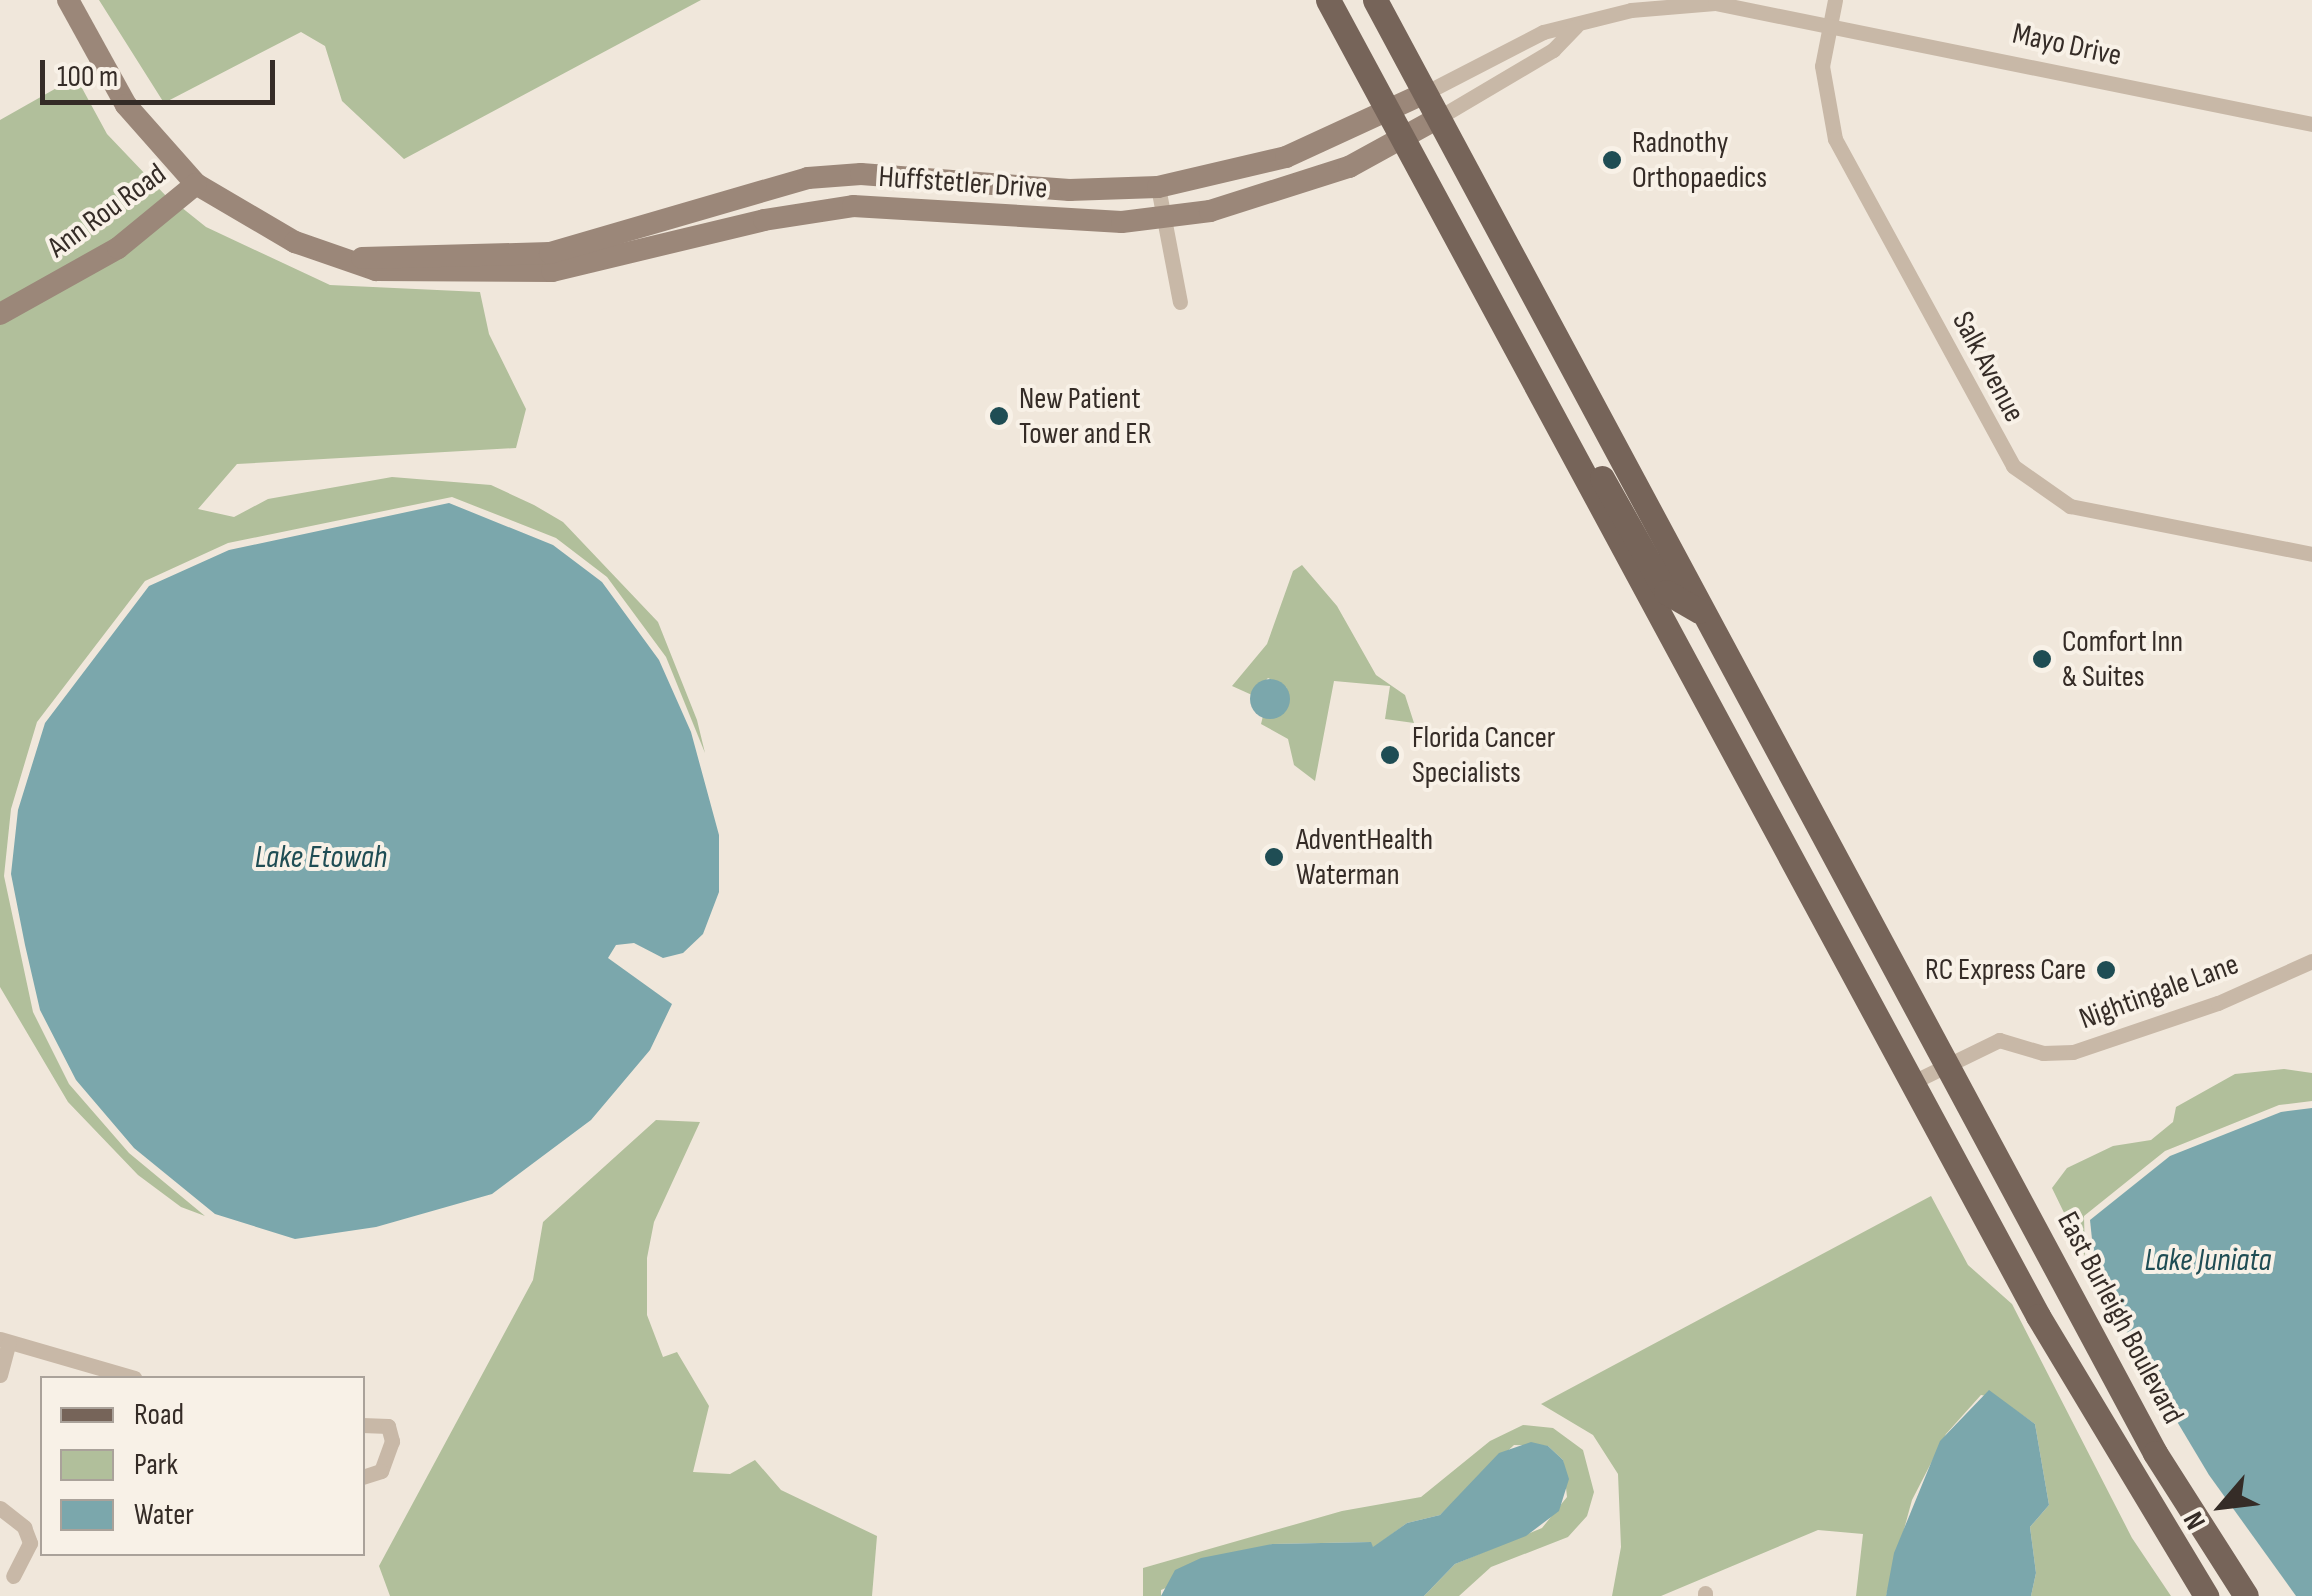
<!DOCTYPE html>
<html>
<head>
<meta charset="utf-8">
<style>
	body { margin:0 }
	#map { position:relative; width:2312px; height:1596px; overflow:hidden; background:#f0e7db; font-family:"Sofia Sans Condensed",sans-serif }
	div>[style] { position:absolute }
	.green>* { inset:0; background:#b1bf9b }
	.water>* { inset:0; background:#7ba7ac }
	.round { border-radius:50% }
	.street>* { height:15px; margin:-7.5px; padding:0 7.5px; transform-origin:7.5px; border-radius:7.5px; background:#c8b8a7 }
	.secondary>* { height:22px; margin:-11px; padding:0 11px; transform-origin:11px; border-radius:11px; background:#9b8779 }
	.primary>* { height:25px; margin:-12.5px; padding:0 12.5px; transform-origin:12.5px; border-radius:12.5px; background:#766459 }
	.dots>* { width:28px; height:28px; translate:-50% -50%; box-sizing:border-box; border:5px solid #f8f1e7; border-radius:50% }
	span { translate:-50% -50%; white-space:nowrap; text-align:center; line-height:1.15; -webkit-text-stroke:8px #f8f1e7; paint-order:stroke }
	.street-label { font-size:30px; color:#352c27 }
	.poi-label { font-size:30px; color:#352c27 }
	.left { translate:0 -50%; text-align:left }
	.right { translate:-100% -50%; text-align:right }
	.water-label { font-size:32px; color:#1f4d54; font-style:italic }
	.legend { position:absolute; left:40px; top:1376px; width:325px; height:180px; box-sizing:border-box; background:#f8f1e7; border:2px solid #aaa29a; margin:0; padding:12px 18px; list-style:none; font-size:30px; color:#352c27 }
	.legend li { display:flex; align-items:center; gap:20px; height:50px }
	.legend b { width:50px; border:2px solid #aaa29a }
	.north { position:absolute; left:2172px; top:1456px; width:100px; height:100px; -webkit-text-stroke:8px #f8f1e7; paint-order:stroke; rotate:242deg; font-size:28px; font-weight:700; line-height:40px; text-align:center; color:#352c27 }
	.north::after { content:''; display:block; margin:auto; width:35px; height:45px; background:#352c27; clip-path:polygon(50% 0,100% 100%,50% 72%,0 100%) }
	.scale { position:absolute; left:40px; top:60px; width:235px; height:45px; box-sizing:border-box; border:5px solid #352c27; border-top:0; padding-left:12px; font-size:30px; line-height:35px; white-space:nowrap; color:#352c27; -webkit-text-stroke:8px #f8f1e7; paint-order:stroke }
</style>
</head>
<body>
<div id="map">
	<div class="green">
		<i style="clip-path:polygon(99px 0,701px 0,404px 159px,342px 101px,325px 46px,301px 32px,164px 103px)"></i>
		<i style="clip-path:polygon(76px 77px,107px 134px,167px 197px,112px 242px,0 305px,0 120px)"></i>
		<i style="clip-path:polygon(181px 207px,206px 227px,330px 285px,480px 292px,489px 334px,526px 409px,516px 448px,237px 464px,198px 509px,234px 517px,268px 499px,392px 477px,491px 485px,534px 505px,563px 522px,658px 622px,697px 720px,705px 753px,666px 657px,607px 577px,556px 538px,452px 497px,228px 543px,145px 581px,37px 722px,11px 809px,4px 876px,33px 1012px,69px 1084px,129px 1153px,205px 1216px,181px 1207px,138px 1175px,68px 1102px,0 987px,0 324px)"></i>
		<i style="clip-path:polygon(1302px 565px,1337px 606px,1376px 675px,1405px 695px,1414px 723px,1385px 719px,1390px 686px,1334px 681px,1315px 781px,1294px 765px,1288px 739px,1261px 724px,1263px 716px,1286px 710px,1287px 688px,1268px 678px,1252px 695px,1232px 686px,1267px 644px,1293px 571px)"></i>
		<i style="clip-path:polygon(2284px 1069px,2312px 1073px,2312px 1101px,2279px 1105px,2165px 1151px,2084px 1216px,2085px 1256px,2052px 1188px,2067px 1168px,2113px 1146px,2151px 1140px,2173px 1122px,2176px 1107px,2235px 1074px)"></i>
		<i style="clip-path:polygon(656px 1120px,700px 1122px,654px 1222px,647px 1258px,647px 1315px,663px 1357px,677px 1352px,709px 1406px,693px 1472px,730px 1474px,755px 1460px,781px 1490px,877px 1536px,872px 1596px,390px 1596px,379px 1566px,533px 1280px,543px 1222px)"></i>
		<i style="clip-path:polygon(1931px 1196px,1968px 1265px,2012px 1304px,2132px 1538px,2171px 1596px,2031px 1596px,2036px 1573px,2030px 1527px,2049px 1505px,2035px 1424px,1998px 1398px,1981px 1395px,1946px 1434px,1912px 1500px,1886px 1596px,1856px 1596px,1863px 1534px,1818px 1530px,1661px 1596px,1612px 1596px,1621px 1547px,1618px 1474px,1593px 1435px,1541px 1404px)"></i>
		<i style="clip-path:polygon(1523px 1425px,1553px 1428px,1583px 1450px,1594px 1492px,1587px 1516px,1568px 1537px,1491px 1567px,1459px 1596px,1424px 1596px,1455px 1564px,1542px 1528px,1567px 1497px,1563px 1460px,1548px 1446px,1514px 1445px,1440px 1515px,1407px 1523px,1373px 1548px,1370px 1542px,1272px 1544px,1161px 1590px,1161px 1596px,1143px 1596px,1143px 1568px,1342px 1511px,1421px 1497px,1490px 1441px)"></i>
	</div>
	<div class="water">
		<i style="clip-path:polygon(449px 503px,553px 545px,602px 582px,659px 660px,691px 732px,719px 835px,719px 892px,703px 934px,683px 953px,663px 958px,634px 943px,616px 945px,608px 958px,672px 1004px,650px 1050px,591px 1120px,492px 1194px,376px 1227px,295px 1239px,215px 1214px,134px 1148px,76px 1080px,40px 1010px,25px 945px,11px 874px,18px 810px,45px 723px,149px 586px,229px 550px)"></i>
		<i class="round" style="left:1250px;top:679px;width:40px;height:40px"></i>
		<i style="clip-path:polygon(2312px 1108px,2312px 1596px,2296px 1596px,2209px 1475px,2142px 1363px,2095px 1268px,2090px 1220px,2170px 1156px,2281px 1112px)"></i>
		<i style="clip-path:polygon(1989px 1390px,2035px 1424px,2049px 1505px,2030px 1527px,2036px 1573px,2031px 1596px,1886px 1596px,1894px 1553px,1940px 1441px)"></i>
		<i style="clip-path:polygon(1531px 1442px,1548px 1446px,1563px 1460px,1569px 1479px,1559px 1511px,1526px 1536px,1455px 1564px,1424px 1596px,1161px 1596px,1175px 1570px,1201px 1558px,1272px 1544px,1371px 1542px,1373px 1547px,1407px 1523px,1440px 1515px,1499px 1453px)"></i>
	</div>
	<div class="street">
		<i style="left:1835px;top:0;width:67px;rotate:101.1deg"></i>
		<i style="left:1822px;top:66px;width:74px;rotate:79.9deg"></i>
		<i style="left:1835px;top:139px;width:372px;rotate:61.4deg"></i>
		<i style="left:2013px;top:466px;width:70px;rotate:35.1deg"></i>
		<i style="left:2070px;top:506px;width:247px;rotate:11.2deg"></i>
		<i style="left:1425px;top:93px;width:133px;rotate:-27.3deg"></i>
		<i style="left:1543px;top:32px;width:91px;rotate:-14deg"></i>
		<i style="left:1631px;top:10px;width:84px;rotate:-4.8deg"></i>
		<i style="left:1715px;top:3px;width:609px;rotate:11.46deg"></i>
		<i style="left:1438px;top:118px;width:134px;rotate:-30.6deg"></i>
		<i style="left:1553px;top:50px;width:33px;rotate:-46deg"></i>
		<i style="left:1158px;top:187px;width:117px;rotate:79.2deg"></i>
		<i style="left:1913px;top:1082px;width:96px;rotate:-26deg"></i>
		<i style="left:1999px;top:1040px;width:46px;rotate:16.5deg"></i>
		<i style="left:2043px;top:1053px;width:30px;rotate:-2deg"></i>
		<i style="left:2073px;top:1052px;width:153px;rotate:-18.7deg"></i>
		<i style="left:2218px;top:1003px;width:103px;rotate:-24.1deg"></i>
		<i style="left:0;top:1339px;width:140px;rotate:16.2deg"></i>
		<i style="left:0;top:1375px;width:34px;rotate:-75deg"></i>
		<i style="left:362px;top:1425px;width:26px;rotate:2deg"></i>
		<i style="left:388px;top:1426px;width:16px;rotate:75deg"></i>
		<i style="left:392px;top:1441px;width:32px;rotate:110deg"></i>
		<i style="left:381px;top:1471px;width:20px;rotate:162deg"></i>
		<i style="left:0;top:1508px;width:31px;rotate:38deg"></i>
		<i style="left:24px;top:1527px;width:17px;rotate:69deg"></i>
		<i style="left:30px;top:1543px;width:37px;rotate:117deg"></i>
		<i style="left:1705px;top:1596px;width:3px;rotate:-90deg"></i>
	</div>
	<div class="secondary">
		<i style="left:68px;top:0;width:120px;rotate:61.1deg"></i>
		<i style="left:126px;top:105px;width:106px;rotate:48.5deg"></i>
		<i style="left:196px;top:184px;width:115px;rotate:30.4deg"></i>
		<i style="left:295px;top:242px;width:86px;rotate:19.1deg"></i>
		<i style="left:376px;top:270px;width:176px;rotate:0.3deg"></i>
		<i style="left:552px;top:271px;width:218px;rotate:-13.5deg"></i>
		<i style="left:764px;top:220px;width:90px;rotate:-8.9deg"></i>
		<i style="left:853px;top:206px;width:269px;rotate:3.4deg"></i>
		<i style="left:1122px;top:222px;width:89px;rotate:-7.1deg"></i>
		<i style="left:1210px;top:211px;width:146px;rotate:-17.6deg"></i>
		<i style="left:1349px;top:167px;width:102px;rotate:-28.8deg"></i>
		<i style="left:362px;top:258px;width:188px;rotate:-1.5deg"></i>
		<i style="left:550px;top:253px;width:269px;rotate:-16.2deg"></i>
		<i style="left:808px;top:178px;width:53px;rotate:-4.3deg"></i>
		<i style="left:861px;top:174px;width:209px;rotate:4.4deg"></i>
		<i style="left:1069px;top:190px;width:89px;rotate:-1.9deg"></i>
		<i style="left:1158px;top:187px;width:131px;rotate:-13.2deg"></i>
		<i style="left:1286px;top:157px;width:153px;rotate:-24.7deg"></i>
		<i style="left:0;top:314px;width:135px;rotate:-29.2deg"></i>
		<i style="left:118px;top:248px;width:101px;rotate:-39.4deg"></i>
	</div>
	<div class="primary">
		<i style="left:1328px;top:0;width:1495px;rotate:61.65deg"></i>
		<i style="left:2038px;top:1316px;width:327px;rotate:59deg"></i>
		<i style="left:1375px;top:0;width:1649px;rotate:61.77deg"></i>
		<i style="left:2155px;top:1453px;width:169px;rotate:57.5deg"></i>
		<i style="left:1602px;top:478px;width:131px;rotate:60.7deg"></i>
		<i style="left:1666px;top:592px;width:38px;rotate:30deg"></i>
	</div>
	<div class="dots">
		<i style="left:1612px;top:160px;background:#1f4d54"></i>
		<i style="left:999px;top:416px;background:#1f4d54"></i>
		<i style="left:2042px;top:659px;background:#1f4d54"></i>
		<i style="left:1390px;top:755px;background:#1f4d54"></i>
		<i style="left:1274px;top:857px;background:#1f4d54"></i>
		<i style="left:2106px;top:970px;background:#1f4d54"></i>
	</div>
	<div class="street-label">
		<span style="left:2067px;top:45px;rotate:12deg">Mayo Drive</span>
		<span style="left:963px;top:183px;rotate:4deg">Huffstetler Drive</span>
		<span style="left:107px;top:211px;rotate:-36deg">Ann Rou Road</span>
		<span style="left:1988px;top:367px;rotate:62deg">Salk Avenue</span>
		<span style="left:2159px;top:992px;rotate:-20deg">Nightingale Lane</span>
		<span style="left:2120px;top:1318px;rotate:62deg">East Burleigh Boulevard</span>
	</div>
	<div class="poi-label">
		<span class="left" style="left:1632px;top:160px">Radnothy<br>Orthopaedics</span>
		<span class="left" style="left:1019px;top:416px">New Patient<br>Tower and ER</span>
		<span class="left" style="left:2062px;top:659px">Comfort Inn<br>&amp; Suites</span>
		<span class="left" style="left:1412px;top:755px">Florida Cancer<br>Specialists</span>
		<span class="left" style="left:1296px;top:857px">AdventHealth<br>Waterman</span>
		<span class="right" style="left:2086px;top:970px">RC Express Care</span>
	</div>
	<div class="water-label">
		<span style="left:321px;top:858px">Lake Etowah</span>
		<span style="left:2208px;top:1261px">Lake Juniata</span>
	</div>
	<ul class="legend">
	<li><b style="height:12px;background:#766459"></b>Road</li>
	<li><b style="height:28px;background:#b1bf9b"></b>Park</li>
	<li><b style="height:28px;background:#7ba7ac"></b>Water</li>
	</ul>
	<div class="north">N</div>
	<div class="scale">100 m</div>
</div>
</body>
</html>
